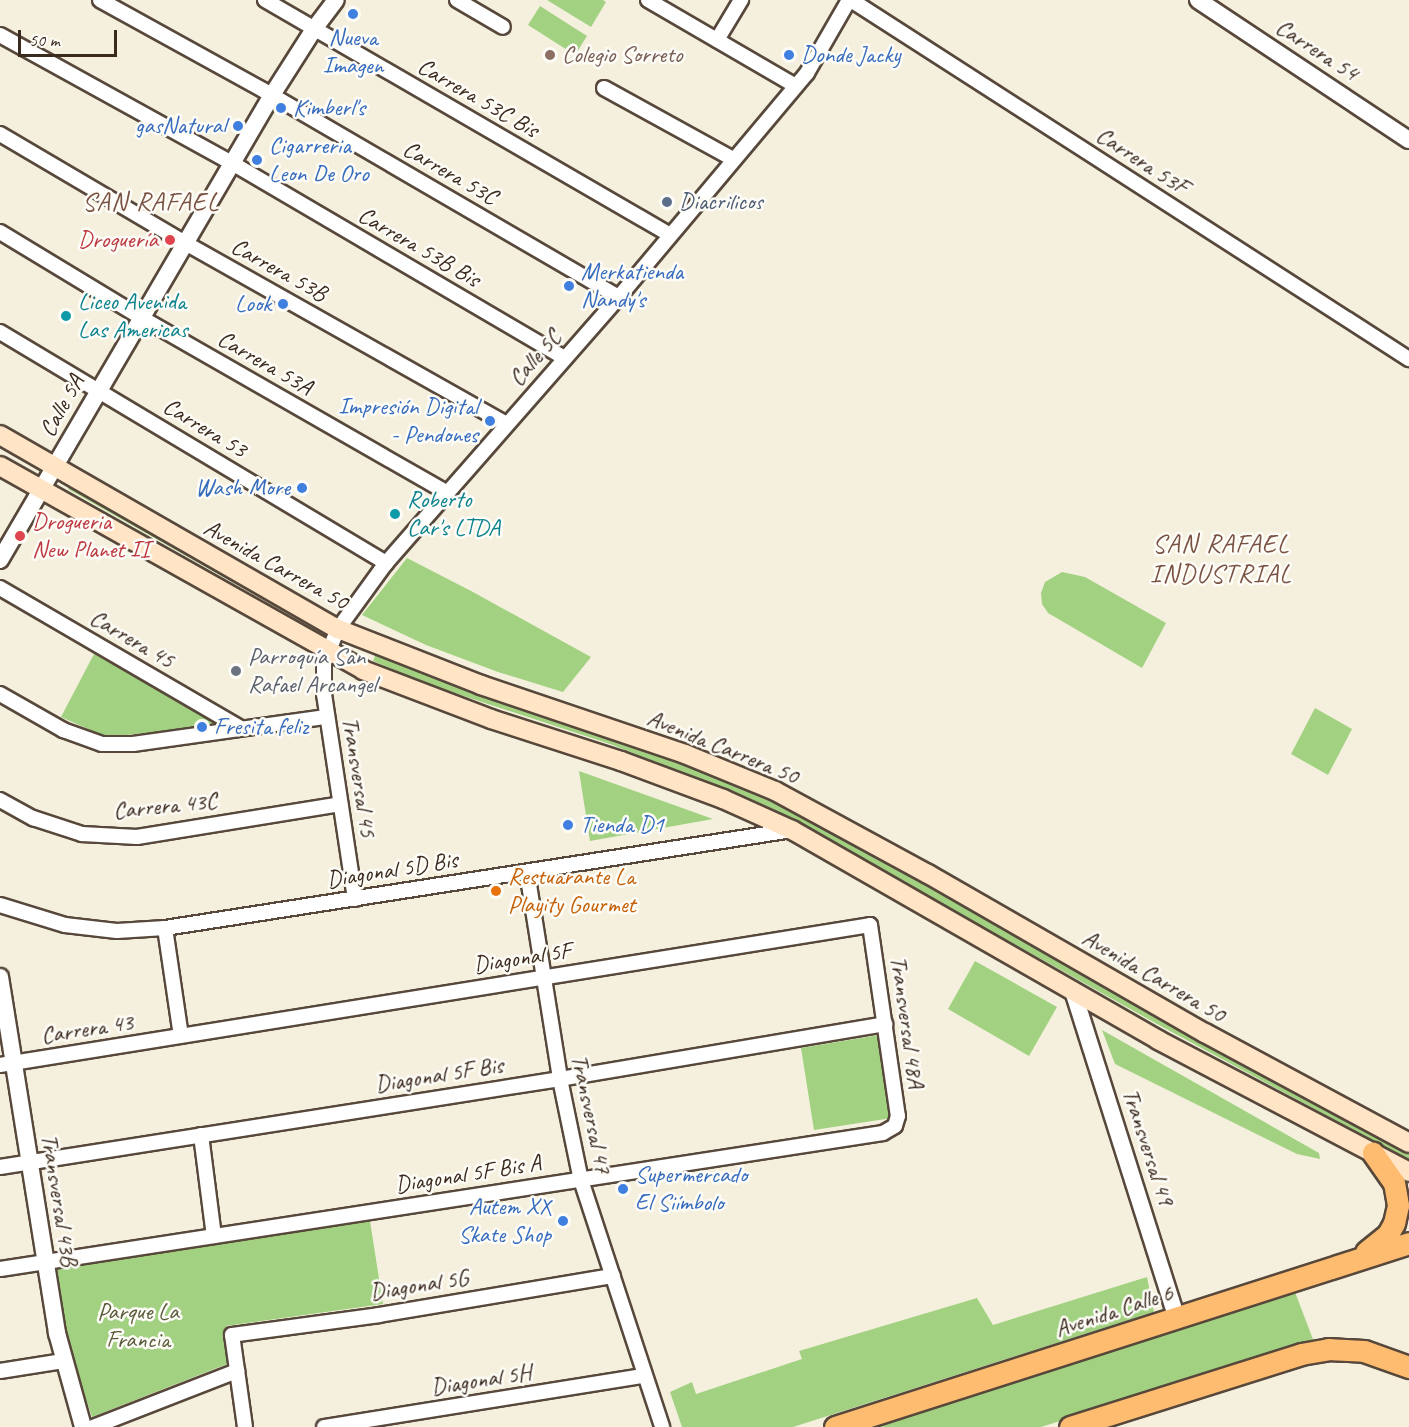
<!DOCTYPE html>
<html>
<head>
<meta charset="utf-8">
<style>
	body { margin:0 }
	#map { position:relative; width:1409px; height:1427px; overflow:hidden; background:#f5f0de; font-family:Caveat,sans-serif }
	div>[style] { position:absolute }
	.green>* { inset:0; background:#a2d281 }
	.roads { filter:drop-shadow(2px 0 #57483b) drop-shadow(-2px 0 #57483b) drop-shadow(0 2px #57483b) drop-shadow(0 -2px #57483b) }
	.minor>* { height:14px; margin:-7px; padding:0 7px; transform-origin:7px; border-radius:7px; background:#fff }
	.tertiary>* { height:16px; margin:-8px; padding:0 8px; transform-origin:8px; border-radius:8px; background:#fff }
	.secondary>* { height:18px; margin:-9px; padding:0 9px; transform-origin:9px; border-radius:9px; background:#ffe4c6 }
	.primary>* { height:21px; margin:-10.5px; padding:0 10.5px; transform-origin:10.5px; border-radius:10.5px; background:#febc70 }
	.dots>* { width:16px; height:16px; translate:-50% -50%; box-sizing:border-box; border:3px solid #fdfcf7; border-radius:50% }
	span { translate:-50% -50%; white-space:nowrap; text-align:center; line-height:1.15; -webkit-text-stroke:5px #fdfcf7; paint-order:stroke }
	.shop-label { font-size:24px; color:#366cbe }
	.left { translate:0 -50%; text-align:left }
	.right { translate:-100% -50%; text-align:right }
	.street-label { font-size:24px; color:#3b2a1e }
	.education-label { font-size:24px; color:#785e54 }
	.service-label { font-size:24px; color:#4e5e75 }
	.health-label { font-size:24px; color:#be3a42 }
	.culture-label { font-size:24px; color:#0d838f }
	.worship-label { font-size:24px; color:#5b616d }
	.food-label { font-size:24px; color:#c56008 }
	.park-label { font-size:24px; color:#5a5c3c }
	.neighbourhood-label { font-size:26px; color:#7a5243; letter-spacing:1.5px }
	.scale { position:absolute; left:18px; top:30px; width:99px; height:27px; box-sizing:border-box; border:3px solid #3b2a1e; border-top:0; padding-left:8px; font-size:18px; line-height:21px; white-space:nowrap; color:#3b2a1e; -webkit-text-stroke:4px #fdfcf7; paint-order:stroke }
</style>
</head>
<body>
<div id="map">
	<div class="green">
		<i style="clip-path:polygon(547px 0,603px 0,606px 2px,591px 27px)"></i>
		<i style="clip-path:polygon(540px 6px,587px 36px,575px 55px,528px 25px)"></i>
		<i style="clip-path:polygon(73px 482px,290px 607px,285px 612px,68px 489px)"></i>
		<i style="clip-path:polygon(407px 558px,473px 592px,591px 657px,563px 692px,498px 672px,426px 645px,362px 615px)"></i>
		<i style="clip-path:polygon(1062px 572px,1085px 577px,1166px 623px,1142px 668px,1048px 613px,1042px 604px,1041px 593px,1045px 582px)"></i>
		<i style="clip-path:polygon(376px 653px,704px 767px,777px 799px,1409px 1149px,1409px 1160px,1157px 1024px,773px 809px,610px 744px,427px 684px,373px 661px)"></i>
		<i style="clip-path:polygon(94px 654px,226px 725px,106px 737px,61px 717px)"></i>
		<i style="clip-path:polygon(1315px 708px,1352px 729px,1328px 775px,1291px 754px)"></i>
		<i style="clip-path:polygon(579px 771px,713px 819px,590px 841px)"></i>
		<i style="clip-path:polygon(975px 961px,1057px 1007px,1029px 1056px,948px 1009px)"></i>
		<i style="clip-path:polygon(1102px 1030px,1319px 1153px,1320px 1159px,1297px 1154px,1115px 1064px)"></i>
		<i style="clip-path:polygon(879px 1035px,892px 1118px,814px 1130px,801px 1048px)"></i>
		<i style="clip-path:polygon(370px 1221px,383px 1304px,226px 1326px,227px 1364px,92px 1417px,69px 1349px,55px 1269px)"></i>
		<i style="clip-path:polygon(1147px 1277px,1154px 1312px,793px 1427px,682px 1427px,670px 1392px,692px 1382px,696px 1394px,802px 1359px,799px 1351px,977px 1298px,993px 1325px)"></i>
		<i style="clip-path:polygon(1295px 1292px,1314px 1342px,1041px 1427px,867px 1427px)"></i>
	</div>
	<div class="roads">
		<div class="minor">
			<i style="left:100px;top:0;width:186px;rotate:28.9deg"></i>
			<i style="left:263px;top:90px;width:412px;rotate:30.2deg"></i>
			<i style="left:265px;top:0;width:468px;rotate:30.1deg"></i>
			<i style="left:457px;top:0;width:53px;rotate:30.4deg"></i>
			<i style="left:648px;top:0;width:171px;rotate:30.2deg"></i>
			<i style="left:851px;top:0;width:664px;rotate:32.76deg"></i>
			<i style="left:0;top:35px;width:265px;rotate:28.9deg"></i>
			<i style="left:232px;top:163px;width:386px;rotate:30.4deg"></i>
			<i style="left:717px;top:40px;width:47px;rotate:-59deg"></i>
			<i style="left:604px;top:88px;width:147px;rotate:28.8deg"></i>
			<i style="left:0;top:134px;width:217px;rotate:30.5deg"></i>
			<i style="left:187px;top:244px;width:367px;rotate:29.4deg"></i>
			<i style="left:0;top:232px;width:166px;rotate:31.2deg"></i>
			<i style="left:142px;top:318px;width:352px;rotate:29.8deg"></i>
			<i style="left:0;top:332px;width:450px;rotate:30.9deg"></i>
			<i style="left:0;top:588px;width:279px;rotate:30.2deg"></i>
			<i style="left:0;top:694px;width:73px;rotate:29.7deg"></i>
			<i style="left:63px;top:730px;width:41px;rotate:19.7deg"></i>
			<i style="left:102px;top:744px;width:31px"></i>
			<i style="left:133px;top:744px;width:195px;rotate:-8deg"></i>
			<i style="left:0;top:800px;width:38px;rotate:29deg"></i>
			<i style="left:33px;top:818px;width:52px;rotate:18.1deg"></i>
			<i style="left:82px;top:834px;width:55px;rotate:3.1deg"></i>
			<i style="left:137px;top:837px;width:206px;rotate:-9.2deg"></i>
			<i style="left:527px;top:872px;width:210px;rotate:80.9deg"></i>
			<i style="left:560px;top:1079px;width:103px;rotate:78.3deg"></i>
			<i style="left:581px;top:1180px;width:260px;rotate:71.8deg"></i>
			<i style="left:355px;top:899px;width:207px;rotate:-98.6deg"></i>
			<i style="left:324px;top:694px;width:31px;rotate:-90deg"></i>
			<i style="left:324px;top:663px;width:37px;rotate:-68deg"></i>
			<i style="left:338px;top:629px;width:82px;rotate:-54deg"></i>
			<i style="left:386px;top:563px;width:354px;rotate:-48.8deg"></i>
			<i style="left:619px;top:297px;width:292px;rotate:-50deg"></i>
			<i style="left:807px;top:73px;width:84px;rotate:-60.1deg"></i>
			<i style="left:0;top:905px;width:68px;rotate:17.1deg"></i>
			<i style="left:65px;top:925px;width:52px;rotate:6.6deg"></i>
			<i style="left:117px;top:931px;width:48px;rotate:-3.6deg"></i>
			<i style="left:165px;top:928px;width:635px;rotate:-8.88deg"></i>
			<i style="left:165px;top:928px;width:109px;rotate:81.6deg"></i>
			<i style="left:0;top:1065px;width:881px;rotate:-9.14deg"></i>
			<i style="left:870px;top:925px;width:193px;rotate:81.7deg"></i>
			<i style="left:898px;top:1116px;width:10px;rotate:107deg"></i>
			<i style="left:895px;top:1126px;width:14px;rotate:150deg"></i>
			<i style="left:883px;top:1133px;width:893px;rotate:171.24deg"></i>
			<i style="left:201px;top:1135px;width:102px;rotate:82.7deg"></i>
			<i style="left:0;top:1167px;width:567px;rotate:-8.93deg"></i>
			<i style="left:560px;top:1079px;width:330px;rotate:-9.6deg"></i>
			<i style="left:0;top:1371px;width:64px;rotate:-9deg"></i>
			<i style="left:93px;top:1427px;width:155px;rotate:-21.3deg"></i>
			<i style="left:245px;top:1427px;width:93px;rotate:-98deg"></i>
			<i style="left:232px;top:1335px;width:148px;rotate:-7.7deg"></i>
			<i style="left:379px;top:1315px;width:237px;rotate:-9.5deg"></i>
			<i style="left:324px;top:1427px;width:324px;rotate:-9.1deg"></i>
		</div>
		<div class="tertiary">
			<i style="left:1198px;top:0;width:253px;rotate:33.6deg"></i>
			<i style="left:0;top:560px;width:539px;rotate:-59.67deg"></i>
			<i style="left:272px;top:95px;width:78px;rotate:-57.5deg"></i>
			<i style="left:314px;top:29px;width:36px;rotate:-53deg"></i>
			<i style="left:0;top:977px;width:361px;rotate:80.9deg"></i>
			<i style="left:57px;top:1333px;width:98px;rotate:74.5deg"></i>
			<i style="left:1073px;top:991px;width:343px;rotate:72.4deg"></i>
		</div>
		<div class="secondary">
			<i style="left:0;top:435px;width:390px;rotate:29.9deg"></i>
			<i style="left:338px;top:629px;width:154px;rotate:21.4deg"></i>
			<i style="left:481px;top:685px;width:215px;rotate:18.7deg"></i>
			<i style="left:685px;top:754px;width:97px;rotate:22.3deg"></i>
			<i style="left:775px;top:791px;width:174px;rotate:28.5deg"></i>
			<i style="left:928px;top:874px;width:319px;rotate:29.9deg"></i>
			<i style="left:1205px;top:1033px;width:232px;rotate:28.3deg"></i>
			<i style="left:0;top:466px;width:416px;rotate:29.3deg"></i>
			<i style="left:363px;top:670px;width:137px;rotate:20.9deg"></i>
			<i style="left:491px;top:719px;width:137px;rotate:17.9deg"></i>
			<i style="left:621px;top:761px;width:109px;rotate:20.4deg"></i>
			<i style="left:723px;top:799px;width:76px;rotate:24.2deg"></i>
			<i style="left:792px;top:830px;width:422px;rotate:29.8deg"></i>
			<i style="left:1158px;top:1040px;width:284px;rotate:27.7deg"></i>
		</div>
		<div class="primary">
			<i style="left:1366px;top:1252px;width:28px;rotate:-39deg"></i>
			<i style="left:1388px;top:1234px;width:13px;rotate:-61deg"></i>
			<i style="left:1394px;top:1223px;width:18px;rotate:-77deg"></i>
			<i style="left:1398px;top:1205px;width:22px;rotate:-100deg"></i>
			<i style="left:1394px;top:1183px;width:37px;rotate:-125deg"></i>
			<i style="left:835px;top:1427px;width:603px;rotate:-17.77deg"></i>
			<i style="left:1070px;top:1427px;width:242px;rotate:-17.5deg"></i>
			<i style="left:1301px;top:1354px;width:27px;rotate:-10deg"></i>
			<i style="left:1328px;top:1349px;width:36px;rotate:3deg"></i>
			<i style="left:1364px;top:1351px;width:48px;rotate:19.6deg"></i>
		</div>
	</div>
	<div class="dots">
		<i style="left:353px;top:14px;background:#3f7fe0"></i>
		<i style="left:550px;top:55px;background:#8d6e63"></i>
		<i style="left:789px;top:55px;background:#3f7fe0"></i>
		<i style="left:281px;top:108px;background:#3f7fe0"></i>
		<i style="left:238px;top:126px;background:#3f7fe0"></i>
		<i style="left:257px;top:160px;background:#3f7fe0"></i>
		<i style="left:667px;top:202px;background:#5c6f8a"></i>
		<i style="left:170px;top:240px;background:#e0444e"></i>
		<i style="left:569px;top:286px;background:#3f7fe0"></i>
		<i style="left:283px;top:304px;background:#3f7fe0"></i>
		<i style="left:66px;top:316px;background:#0f9aa8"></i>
		<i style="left:490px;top:421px;background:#3f7fe0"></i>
		<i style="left:302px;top:488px;background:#3f7fe0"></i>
		<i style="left:395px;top:514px;background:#0f9aa8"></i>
		<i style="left:20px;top:536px;background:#e0444e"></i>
		<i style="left:236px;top:671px;background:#6b7280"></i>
		<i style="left:202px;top:727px;background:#3f7fe0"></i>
		<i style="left:568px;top:825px;background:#3f7fe0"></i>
		<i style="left:496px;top:891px;background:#e8710a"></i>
		<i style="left:623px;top:1189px;background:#3f7fe0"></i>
		<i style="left:563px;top:1221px;background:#3f7fe0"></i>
	</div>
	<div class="shop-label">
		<span style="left:353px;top:52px">Nueva<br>Imagen</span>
		<span class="left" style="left:801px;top:55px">Donde Jacky</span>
		<span class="left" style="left:293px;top:108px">Kimberl's</span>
		<span class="right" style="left:226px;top:126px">gasNatural</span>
		<span class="left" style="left:269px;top:160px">Cigarreria<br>Leon De Oro</span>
		<span class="left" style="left:581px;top:286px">Merkatienda<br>Nandy's</span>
		<span class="right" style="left:271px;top:304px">Look</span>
		<span class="right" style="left:478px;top:421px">Impresión Digital<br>- Pendones</span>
		<span class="right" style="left:290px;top:488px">Wash More</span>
		<span class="left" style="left:214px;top:727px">Fresita feliz</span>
		<span class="left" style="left:580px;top:825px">Tienda D1</span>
		<span class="left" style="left:635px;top:1189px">Supermercado<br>El Siímbolo</span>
		<span class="right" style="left:551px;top:1221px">Autem XX<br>Skate Shop</span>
	</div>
	<div class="street-label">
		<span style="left:1317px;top:50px;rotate:33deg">Carrera 54</span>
		<span style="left:478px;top:98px;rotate:30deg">Carrera 53C Bis</span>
		<span style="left:1142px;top:161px;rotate:33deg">Carrera 53F</span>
		<span style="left:450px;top:173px;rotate:30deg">Carrera 53C</span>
		<span style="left:419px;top:247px;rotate:30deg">Carrera 53B Bis</span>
		<span style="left:279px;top:270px;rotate:29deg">Carrera 53B</span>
		<span style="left:535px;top:358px;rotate:-49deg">Calle 5C</span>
		<span style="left:265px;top:363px;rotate:30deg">Carrera 53A</span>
		<span style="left:62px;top:406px;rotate:-61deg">Calle 5A</span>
		<span style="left:205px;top:428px;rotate:31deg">Carrera 53</span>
		<span style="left:276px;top:565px;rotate:29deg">Avenida Carrera 50</span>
		<span style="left:132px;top:639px;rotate:30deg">Carrera 45</span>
		<span style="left:723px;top:747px;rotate:22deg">Avenida Carrera 50</span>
		<span style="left:359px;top:777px;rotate:81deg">Transversal 45</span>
		<span style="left:165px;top:806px;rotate:-6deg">Carrera 43C</span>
		<span style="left:392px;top:870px;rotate:-9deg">Diagonal 5D Bis</span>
		<span style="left:522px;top:958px;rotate:-9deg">Diagonal 5F</span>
		<span style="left:1154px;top:976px;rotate:30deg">Avenida Carrera 50</span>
		<span style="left:907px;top:1022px;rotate:82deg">Transversal 48A</span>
		<span style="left:87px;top:1029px;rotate:-9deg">Carrera 43</span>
		<span style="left:439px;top:1075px;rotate:-9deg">Diagonal 5F Bis</span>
		<span style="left:591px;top:1114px;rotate:78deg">Transversal 47</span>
		<span style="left:1148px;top:1147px;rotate:72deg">Transversal 49</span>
		<span style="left:468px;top:1174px;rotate:-9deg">Diagonal 5F Bis A</span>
		<span style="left:59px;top:1200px;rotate:81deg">Transversal 43B</span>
		<span style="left:419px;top:1285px;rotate:-9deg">Diagonal 5G</span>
		<span style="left:1114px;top:1311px;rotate:-18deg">Avenida Calle 6</span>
		<span style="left:481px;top:1380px;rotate:-9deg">Diagonal 5H</span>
	</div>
	<div class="education-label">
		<span class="left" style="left:562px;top:55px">Colegio Sorreto</span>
	</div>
	<div class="service-label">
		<span class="left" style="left:679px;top:202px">Diacrilicos</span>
	</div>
	<div class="health-label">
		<span class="right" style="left:158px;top:240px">Droguería</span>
		<span class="left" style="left:32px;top:536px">Drogueria<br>New Planet II</span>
	</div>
	<div class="culture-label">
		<span class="left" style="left:78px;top:316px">Liceo Avenida<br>Las Americas</span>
		<span class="left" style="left:407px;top:514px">Roberto<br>Car's LTDA</span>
	</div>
	<div class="worship-label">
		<span class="left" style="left:248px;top:671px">Parroquía San<br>Rafael Arcangel</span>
	</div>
	<div class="food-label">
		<span class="left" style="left:508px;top:891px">Restuarante La<br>Playity Gourmet</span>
	</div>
	<div class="park-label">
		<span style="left:138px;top:1326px">Parque La<br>Francia</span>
	</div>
	<div class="neighbourhood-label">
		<span style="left:151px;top:202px">SAN RAFAEL</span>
		<span style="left:1221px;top:559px">SAN RAFAEL<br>INDUSTRIAL</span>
	</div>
	<div class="scale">50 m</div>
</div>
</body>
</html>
